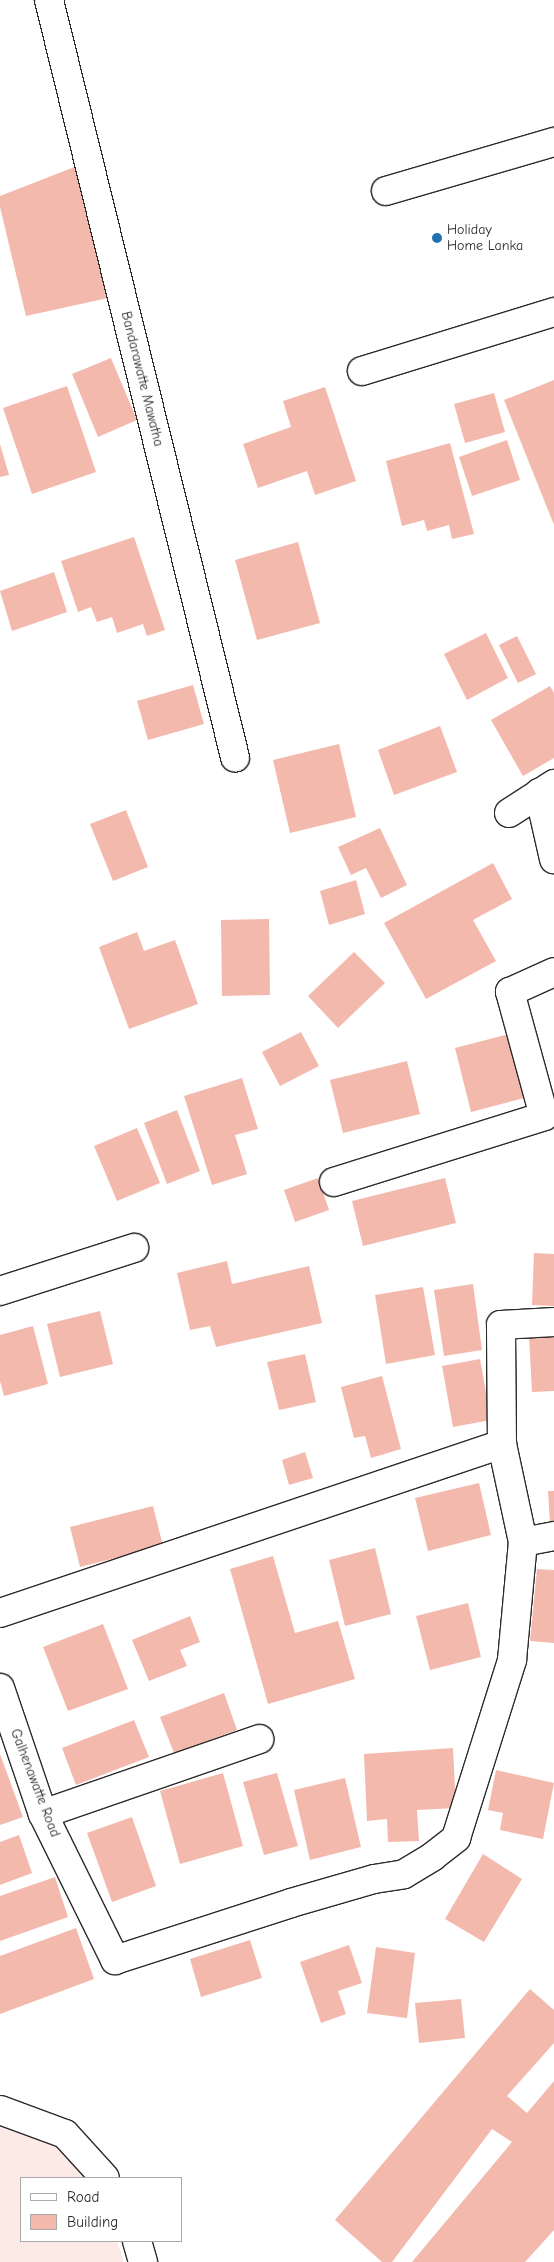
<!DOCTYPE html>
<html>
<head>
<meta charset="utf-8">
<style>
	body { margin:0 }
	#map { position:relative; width:554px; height:2262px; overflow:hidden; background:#fff; font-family:"Comic Neue",sans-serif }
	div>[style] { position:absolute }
	.built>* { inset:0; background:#fceae6 }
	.building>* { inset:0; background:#f4b9ad }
	.roads { filter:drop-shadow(1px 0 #2b2b2b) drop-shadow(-1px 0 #2b2b2b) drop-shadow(0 1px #2b2b2b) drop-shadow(0 -1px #2b2b2b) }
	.minor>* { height:28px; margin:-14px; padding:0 14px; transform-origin:14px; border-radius:14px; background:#fff }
	.dots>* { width:14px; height:14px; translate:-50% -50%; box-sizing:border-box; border:2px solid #fff; border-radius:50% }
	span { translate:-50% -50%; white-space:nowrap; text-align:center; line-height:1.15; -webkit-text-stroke:4.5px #fff; paint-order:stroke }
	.poi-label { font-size:14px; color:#2b2b2b }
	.left { translate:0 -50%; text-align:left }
	.street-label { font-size:14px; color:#2b2b2b }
	.legend { position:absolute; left:20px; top:2177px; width:162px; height:65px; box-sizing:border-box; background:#fff; border:1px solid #aaa; margin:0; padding:6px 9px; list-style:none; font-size:15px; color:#2b2b2b }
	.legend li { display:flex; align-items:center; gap:10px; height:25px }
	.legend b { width:25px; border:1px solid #aaa }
</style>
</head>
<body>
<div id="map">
	<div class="built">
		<i style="clip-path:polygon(0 2125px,24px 2131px,73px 2152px,92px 2178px,21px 2178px,21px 2241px,117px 2241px,124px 2262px,0 2262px)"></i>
	</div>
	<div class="building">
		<i style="clip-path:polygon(77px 166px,108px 298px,26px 316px,0 207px,0 196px)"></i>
		<i style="clip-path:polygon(111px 358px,137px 420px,98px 437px,72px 374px)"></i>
		<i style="clip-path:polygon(554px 380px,554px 525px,504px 400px)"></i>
		<i style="clip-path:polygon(67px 386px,96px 472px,32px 494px,3px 408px)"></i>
		<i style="clip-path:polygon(325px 387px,356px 481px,315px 495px,307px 471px,258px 488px,243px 444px,291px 427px,283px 401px)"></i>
		<i style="clip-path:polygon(494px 393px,505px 432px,465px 443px,454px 404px)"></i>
		<i style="clip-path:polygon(507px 440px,520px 480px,472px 496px,459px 457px)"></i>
		<i style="clip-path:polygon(450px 443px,474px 534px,452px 539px,449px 525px,427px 531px,424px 520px,402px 526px,386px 461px)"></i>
		<i style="clip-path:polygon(0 444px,9px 475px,0 477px)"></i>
		<i style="clip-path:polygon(134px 537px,165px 630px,147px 636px,143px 624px,117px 633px,112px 617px,97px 622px,91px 607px,78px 612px,61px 561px)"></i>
		<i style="clip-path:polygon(298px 542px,320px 623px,257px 640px,235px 560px)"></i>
		<i style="clip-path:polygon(54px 572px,67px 612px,12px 631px,0 591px)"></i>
		<i style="clip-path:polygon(486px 633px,508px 678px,467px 700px,444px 654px)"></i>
		<i style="clip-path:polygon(517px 636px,536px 674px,518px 683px,499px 645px)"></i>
		<i style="clip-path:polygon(193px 685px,204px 724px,148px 740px,137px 701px)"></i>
		<i style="clip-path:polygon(550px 686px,554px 693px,554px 758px,523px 776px,491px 720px)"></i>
		<i style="clip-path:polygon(440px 726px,457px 772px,394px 795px,378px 750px)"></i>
		<i style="clip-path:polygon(339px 744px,356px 817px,290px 833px,273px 760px)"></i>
		<i style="clip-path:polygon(126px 810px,148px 867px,113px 881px,90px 824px)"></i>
		<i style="clip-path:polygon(380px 828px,407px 885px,381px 898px,366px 868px,351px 875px,338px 847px)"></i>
		<i style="clip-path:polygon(493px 863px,512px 899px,473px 920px,496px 961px,426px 999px,384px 923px)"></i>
		<i style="clip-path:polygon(356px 880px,365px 914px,329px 925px,320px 891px)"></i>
		<i style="clip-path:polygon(269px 919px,270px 995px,222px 996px,221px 920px)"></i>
		<i style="clip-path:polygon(137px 932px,144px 951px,175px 940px,198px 1004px,129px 1029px,99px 947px)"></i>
		<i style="clip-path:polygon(354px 952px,385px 983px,338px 1028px,308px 996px)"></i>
		<i style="clip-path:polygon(301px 1032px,319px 1066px,280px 1086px,262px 1052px)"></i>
		<i style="clip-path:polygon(509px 1034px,524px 1098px,471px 1112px,455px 1048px)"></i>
		<i style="clip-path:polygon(407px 1061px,420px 1114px,343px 1133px,330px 1080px)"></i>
		<i style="clip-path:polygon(242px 1078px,258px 1129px,235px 1135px,247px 1174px,212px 1185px,184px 1096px)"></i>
		<i style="clip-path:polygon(177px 1110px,200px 1171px,167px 1184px,144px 1123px)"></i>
		<i style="clip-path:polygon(137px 1128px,160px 1183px,117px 1201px,94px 1146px)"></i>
		<i style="clip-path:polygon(318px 1178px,329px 1210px,295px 1222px,284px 1190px)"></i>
		<i style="clip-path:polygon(445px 1178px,456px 1223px,363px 1246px,352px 1201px)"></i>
		<i style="clip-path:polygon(534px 1253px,554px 1254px,554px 1306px,532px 1305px)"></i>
		<i style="clip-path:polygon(227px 1261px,232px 1284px,309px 1266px,322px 1323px,216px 1347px,210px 1326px,190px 1330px,177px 1273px)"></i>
		<i style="clip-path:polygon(473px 1284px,482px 1350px,444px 1356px,434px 1290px)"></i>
		<i style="clip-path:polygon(423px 1287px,435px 1355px,386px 1364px,375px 1295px)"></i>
		<i style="clip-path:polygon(100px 1311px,113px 1364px,60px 1377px,47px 1324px)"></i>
		<i style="clip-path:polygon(33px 1326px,48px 1384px,4px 1396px,0 1381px,0 1335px)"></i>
		<i style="clip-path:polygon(554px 1335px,554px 1391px,532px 1392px,529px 1336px)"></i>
		<i style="clip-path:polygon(305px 1354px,316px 1402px,279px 1410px,267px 1362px)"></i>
		<i style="clip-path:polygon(480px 1359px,491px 1420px,453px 1427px,442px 1366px)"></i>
		<i style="clip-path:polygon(382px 1376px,401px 1449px,371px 1458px,365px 1436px,354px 1438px,341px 1387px)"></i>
		<i style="clip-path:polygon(305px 1452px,313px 1478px,289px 1485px,282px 1460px)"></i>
		<i style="clip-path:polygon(479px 1483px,491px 1535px,428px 1551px,415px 1498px)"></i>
		<i style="clip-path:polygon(548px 1491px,554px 1491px,554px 1523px,550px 1523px)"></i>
		<i style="clip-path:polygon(153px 1506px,163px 1546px,80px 1567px,70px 1527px)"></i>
		<i style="clip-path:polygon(375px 1548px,391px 1614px,345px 1626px,329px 1560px)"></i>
		<i style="clip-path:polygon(273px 1556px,295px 1633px,338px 1621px,355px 1679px,268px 1704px,230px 1569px)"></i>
		<i style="clip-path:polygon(537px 1569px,554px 1570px,554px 1643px,530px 1641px)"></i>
		<i style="clip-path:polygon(468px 1603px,481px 1657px,430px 1670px,416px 1616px)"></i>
		<i style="clip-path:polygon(190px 1616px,200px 1642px,180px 1650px,187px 1666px,149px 1681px,132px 1640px)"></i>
		<i style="clip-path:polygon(103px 1624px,128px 1689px,68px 1711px,43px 1647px)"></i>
		<i style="clip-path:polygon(224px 1693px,237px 1730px,174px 1753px,160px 1717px)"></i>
		<i style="clip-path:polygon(134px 1720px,149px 1757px,76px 1785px,62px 1748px)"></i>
		<i style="clip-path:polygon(453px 1748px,456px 1808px,417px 1810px,419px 1841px,388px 1842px,387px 1819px,367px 1821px,364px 1754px)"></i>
		<i style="clip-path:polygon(0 1754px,23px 1817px,0 1825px)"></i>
		<i style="clip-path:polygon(496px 1770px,554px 1783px,543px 1839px,500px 1830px,503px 1813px,488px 1810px)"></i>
		<i style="clip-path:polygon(223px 1773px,243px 1846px,180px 1864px,160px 1791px)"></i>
		<i style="clip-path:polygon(277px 1773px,298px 1846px,264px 1855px,243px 1782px)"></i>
		<i style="clip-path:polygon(345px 1778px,361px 1847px,310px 1860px,294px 1790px)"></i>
		<i style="clip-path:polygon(132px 1817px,156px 1886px,112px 1902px,87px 1833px)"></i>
		<i style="clip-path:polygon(19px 1835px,32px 1873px,0 1885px,0 1842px)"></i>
		<i style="clip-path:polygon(483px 1854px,522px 1879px,484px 1942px,445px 1919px)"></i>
		<i style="clip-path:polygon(55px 1877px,68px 1917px,0 1941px,0 1896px)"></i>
		<i style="clip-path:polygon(76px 1928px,94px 1979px,0 2014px,0 1956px)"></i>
		<i style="clip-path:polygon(250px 1940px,262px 1978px,201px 1997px,190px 1959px)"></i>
		<i style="clip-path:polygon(349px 1945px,362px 1983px,338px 1991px,346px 2014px,321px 2023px,300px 1962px)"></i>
		<i style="clip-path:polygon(376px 1947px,415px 1953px,407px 2018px,367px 2013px)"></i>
		<i style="clip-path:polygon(530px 1989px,554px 2010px,554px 2043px,507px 2096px,527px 2113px,554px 2081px,554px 2230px,525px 2262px,412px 2262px,512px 2142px,492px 2129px,392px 2262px,382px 2262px,335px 2220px)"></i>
		<i style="clip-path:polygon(461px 1999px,465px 2038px,419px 2043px,415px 2003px)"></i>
	</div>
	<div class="roads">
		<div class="minor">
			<i style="left:49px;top:0;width:780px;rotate:76.2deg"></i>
			<i style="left:386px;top:191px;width:175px;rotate:-16.3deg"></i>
			<i style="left:362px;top:371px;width:201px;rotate:-17.1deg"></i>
			<i style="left:539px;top:793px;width:68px;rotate:77.2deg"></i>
			<i style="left:509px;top:813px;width:54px;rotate:-32.8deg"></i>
			<i style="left:334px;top:1182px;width:220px;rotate:-17.4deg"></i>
			<i style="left:544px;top:1116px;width:129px;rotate:-105.3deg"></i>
			<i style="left:510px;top:992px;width:48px;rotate:-24.4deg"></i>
			<i style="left:0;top:1291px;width:141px;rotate:-17.8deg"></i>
			<i style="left:523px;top:1542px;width:32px;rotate:-11deg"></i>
			<i style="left:0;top:1613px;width:530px;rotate:-18.61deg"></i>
			<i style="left:0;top:1688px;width:133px;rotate:71.2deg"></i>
			<i style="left:43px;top:1814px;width:163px;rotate:63.7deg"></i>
			<i style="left:115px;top:1960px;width:185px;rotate:-17.9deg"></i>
			<i style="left:291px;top:1903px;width:86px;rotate:-16.1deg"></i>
			<i style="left:374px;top:1879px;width:30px;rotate:-9deg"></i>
			<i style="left:404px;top:1874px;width:33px;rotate:-31deg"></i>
			<i style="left:432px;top:1857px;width:31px;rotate:-38deg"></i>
			<i style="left:456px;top:1838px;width:187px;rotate:-72.5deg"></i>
			<i style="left:512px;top:1660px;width:119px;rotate:-84.7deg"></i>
			<i style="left:523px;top:1542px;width:100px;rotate:-102.1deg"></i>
			<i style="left:502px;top:1444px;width:119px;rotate:-90.5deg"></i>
			<i style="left:501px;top:1325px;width:53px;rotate:-3.2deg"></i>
			<i style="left:43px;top:1814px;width:229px;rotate:-19.1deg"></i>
			<i style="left:0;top:2110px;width:69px;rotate:20.3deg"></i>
			<i style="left:65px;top:2134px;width:59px;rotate:47.7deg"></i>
			<i style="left:137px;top:2241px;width:22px;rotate:74deg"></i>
		</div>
	</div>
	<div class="dots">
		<i style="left:437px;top:238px;background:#1f6fb2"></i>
	</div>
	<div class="poi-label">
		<span class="left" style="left:447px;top:238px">Holiday<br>Home Lanka</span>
	</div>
	<div class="street-label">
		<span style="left:142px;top:379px;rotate:76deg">Bandarawatte Mawatha</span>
		<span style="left:35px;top:1783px;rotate:69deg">Galhenawatte Road</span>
	</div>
	<ul class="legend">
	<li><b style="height:6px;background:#fff"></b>Road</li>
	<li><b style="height:14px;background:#f4b9ad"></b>Building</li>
	</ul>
</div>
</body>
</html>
